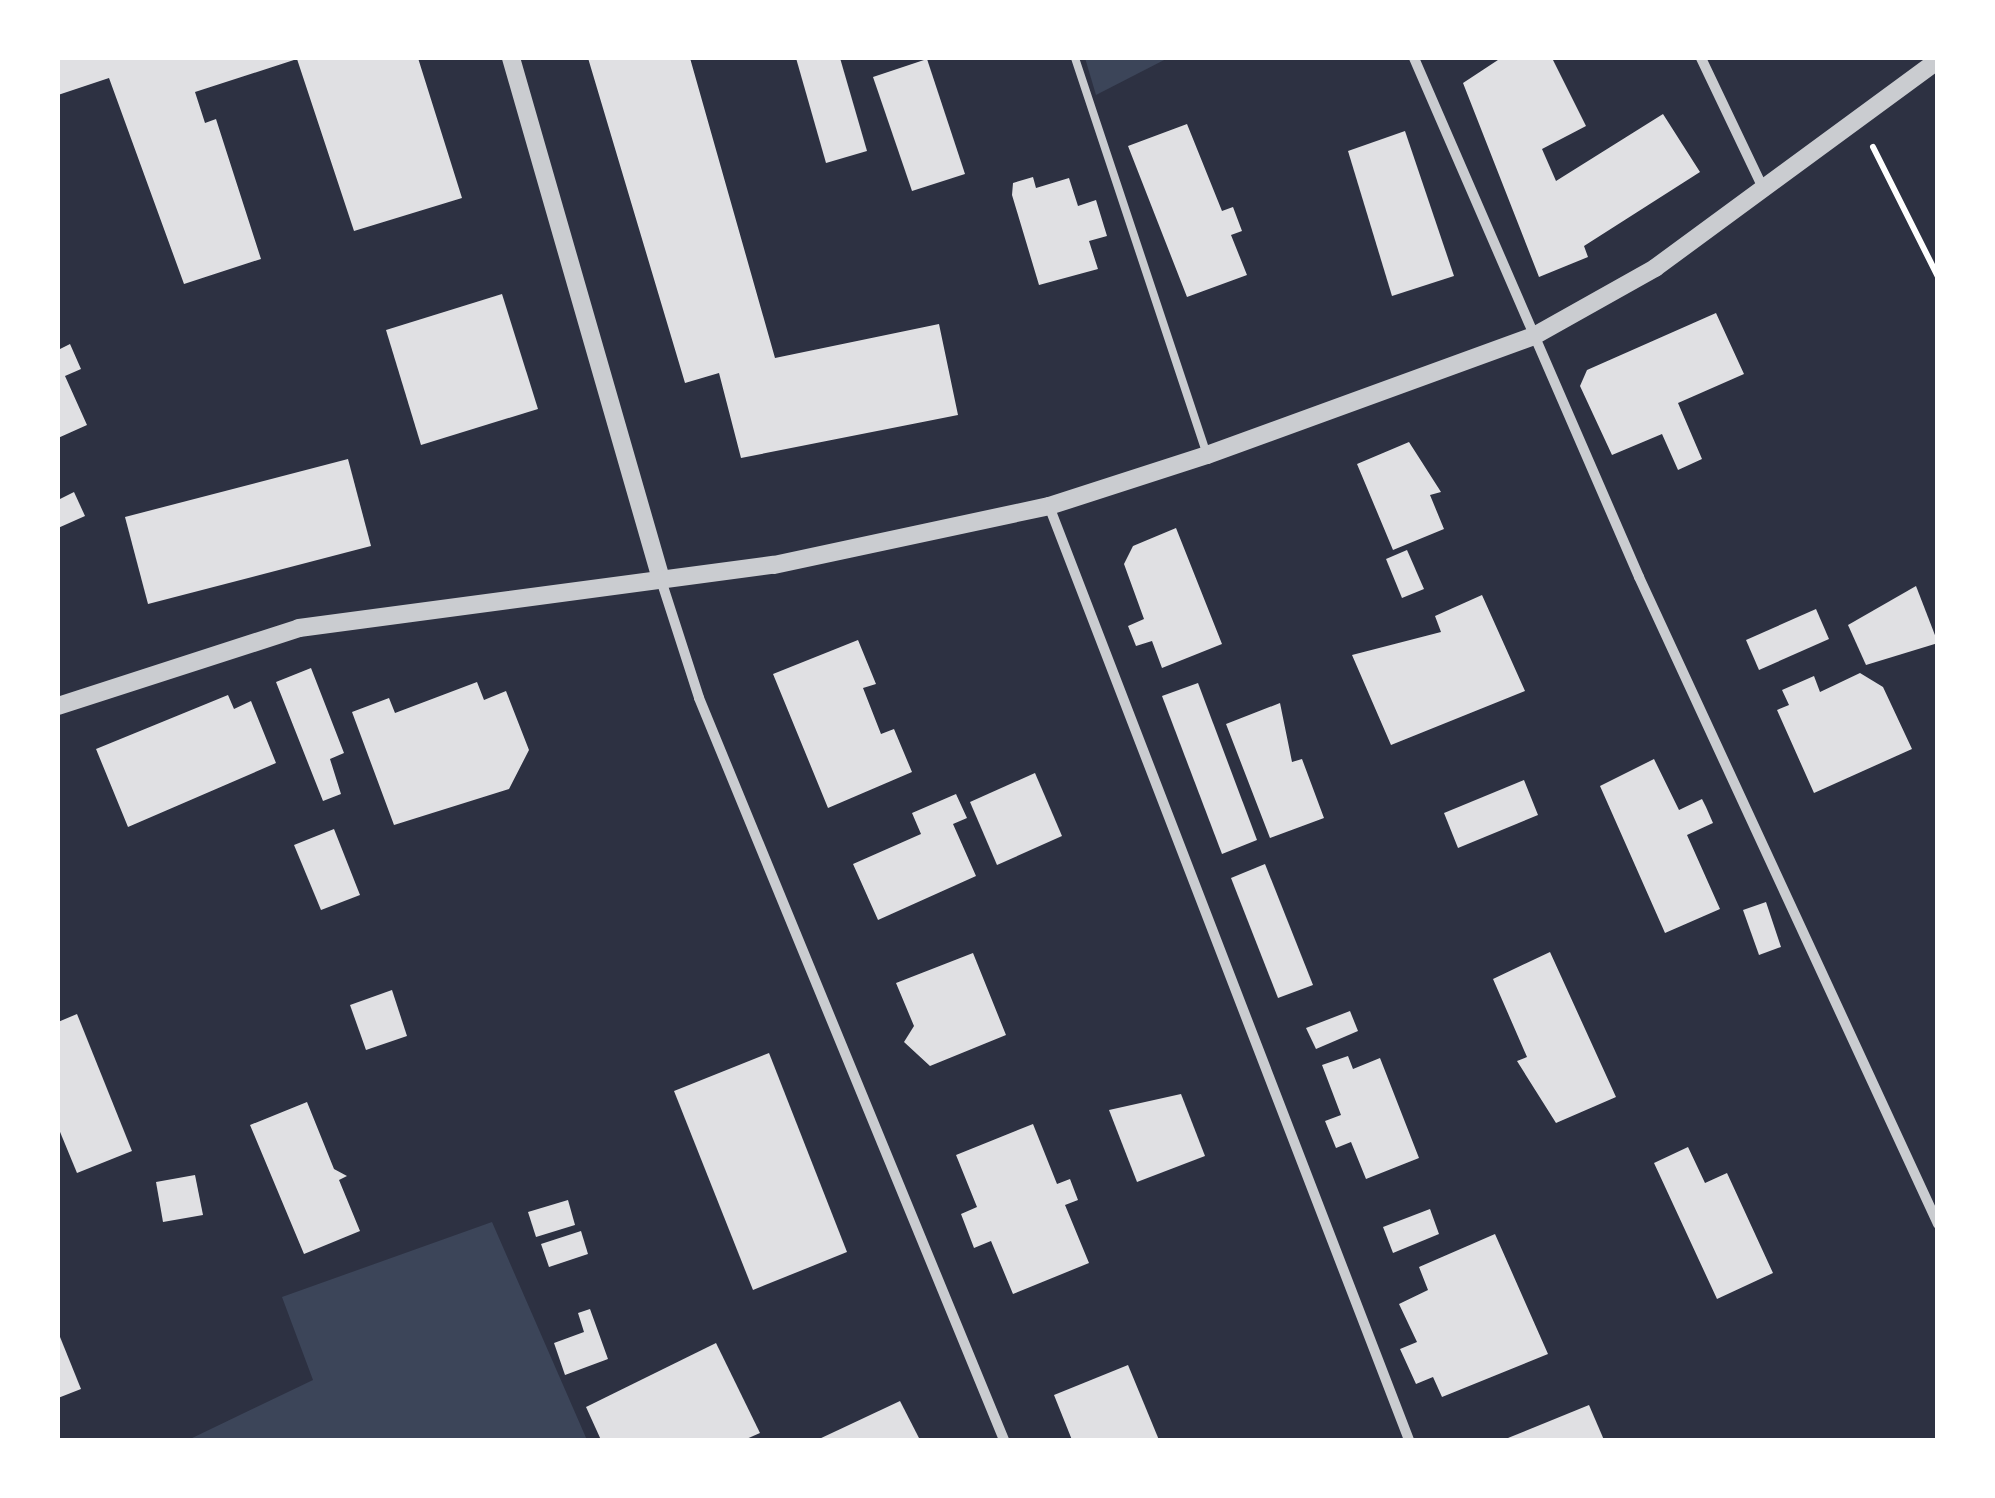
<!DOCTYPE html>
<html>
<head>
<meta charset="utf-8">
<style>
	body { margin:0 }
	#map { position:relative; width:1995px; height:1498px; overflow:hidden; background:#2d3142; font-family:Arial,sans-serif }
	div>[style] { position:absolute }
	.green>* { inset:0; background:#3c4559 }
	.building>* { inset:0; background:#e0e0e3 }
	.path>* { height:6px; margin:-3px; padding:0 3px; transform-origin:3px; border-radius:3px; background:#fff }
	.service>* { height:8px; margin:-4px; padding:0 4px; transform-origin:4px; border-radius:4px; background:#caccd0 }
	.minor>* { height:10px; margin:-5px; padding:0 5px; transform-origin:5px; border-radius:5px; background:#caccd0 }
	.tertiary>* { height:18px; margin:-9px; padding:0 9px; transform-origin:9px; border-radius:9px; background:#caccd0 }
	span { translate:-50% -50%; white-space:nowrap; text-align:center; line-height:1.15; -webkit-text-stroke:8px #fff; paint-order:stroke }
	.frame { position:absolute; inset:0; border:60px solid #fff; pointer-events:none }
</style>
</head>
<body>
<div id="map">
	<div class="green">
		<i style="clip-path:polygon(1085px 58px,1168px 58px,1096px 95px)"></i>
		<i style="clip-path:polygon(492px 1222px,587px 1440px,188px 1440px,313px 1380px,282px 1297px)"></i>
	</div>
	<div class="building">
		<i style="clip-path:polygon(58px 58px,418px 58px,462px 198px,354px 231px,297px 59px,195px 92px,205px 123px,216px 119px,261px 259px,184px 284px,109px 78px,58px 95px)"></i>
		<i style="clip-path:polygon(588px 58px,690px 58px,775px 358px,939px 324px,958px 415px,741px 458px,719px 373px,685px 383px)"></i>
		<i style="clip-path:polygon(796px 58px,840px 58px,867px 151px,826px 163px)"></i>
		<i style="clip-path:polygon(1501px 58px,1552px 58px,1586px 126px,1542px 149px,1556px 181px,1663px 114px,1700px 172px,1584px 246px,1588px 257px,1539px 277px,1463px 83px)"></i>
		<i style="clip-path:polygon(927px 59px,965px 174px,912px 191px,873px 77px)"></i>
		<i style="clip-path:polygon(1187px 124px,1222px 211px,1233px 207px,1242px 231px,1231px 235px,1247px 275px,1187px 297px,1128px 146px)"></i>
		<i style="clip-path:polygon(1405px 131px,1454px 276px,1392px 296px,1348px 151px)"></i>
		<i style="clip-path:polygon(1033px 177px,1036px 188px,1069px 178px,1078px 206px,1096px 200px,1107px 236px,1089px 241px,1098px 269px,1039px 285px,1012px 195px,1013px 183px)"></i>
		<i style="clip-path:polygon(502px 294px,538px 409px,421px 445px,386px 330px)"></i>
		<i style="clip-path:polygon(1716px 313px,1744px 374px,1678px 403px,1702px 459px,1678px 470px,1662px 434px,1612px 455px,1580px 386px,1587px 370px)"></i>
		<i style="clip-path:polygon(70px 344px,81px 369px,65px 376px,87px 425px,58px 438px,58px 350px)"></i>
		<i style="clip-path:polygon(1409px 442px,1441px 492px,1430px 495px,1444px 529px,1393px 550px,1357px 464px)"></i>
		<i style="clip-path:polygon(348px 459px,371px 546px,148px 604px,125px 517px)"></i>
		<i style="clip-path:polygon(74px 492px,85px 516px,58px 528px,58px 500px)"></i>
		<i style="clip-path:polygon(1176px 528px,1222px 644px,1162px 668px,1152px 641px,1136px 646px,1128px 626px,1144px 619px,1124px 564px,1133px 546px)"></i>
		<i style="clip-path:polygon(1407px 550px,1424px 589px,1402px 598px,1386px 559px)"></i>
		<i style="clip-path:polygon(1916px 586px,1938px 643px,1866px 665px,1848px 625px)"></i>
		<i style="clip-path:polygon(1482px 595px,1525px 691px,1391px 745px,1352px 655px,1441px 632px,1435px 616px)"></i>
		<i style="clip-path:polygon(1816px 609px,1829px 639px,1759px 670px,1746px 640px)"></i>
		<i style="clip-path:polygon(858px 640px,876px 684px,863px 688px,881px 734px,894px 729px,912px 772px,828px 808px,773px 674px)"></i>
		<i style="clip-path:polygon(311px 668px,344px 753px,330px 759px,341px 794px,323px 801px,276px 682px)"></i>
		<i style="clip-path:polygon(1860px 673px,1883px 687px,1912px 749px,1814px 793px,1777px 710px,1789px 705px,1782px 690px,1814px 676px,1820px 692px)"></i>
		<i style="clip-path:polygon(477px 682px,484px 700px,506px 691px,529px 750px,509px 789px,394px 825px,352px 712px,389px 698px,395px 713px)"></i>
		<i style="clip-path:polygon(1198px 683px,1257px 840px,1222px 854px,1162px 696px)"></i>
		<i style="clip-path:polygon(228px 695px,234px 709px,251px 701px,276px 763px,128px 827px,96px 749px)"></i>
		<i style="clip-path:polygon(1280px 703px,1292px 762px,1302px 759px,1324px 818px,1270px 838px,1226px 724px)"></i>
		<i style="clip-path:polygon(1654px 759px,1679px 810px,1702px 799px,1706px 807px,1713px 823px,1687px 835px,1720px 909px,1665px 933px,1600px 786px)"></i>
		<i style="clip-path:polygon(1035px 773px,1062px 836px,997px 865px,970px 802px)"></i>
		<i style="clip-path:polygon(1524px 780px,1538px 815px,1458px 848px,1444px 813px)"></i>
		<i style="clip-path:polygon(956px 794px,967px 818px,953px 824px,976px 876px,878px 920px,853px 864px,921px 834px,912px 813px)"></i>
		<i style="clip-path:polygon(334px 829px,360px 895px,321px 910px,294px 845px)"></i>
		<i style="clip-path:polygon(1265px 864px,1313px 985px,1278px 998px,1231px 878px)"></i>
		<i style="clip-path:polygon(1766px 902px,1781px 947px,1759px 955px,1743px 910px)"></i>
		<i style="clip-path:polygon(1550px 952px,1616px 1097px,1556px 1123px,1517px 1061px,1527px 1057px,1493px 979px)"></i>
		<i style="clip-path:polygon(973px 953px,1006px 1035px,930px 1066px,904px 1042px,914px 1026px,896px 983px)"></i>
		<i style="clip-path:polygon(392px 990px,407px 1036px,366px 1050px,350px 1005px)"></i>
		<i style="clip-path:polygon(1350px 1011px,1358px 1031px,1316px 1049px,1306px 1028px)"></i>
		<i style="clip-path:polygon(77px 1014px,132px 1151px,77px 1173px,58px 1127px,58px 1022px)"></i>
		<i style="clip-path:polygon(769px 1053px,847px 1252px,753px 1290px,674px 1091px)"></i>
		<i style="clip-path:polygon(1348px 1056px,1353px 1069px,1380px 1058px,1419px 1158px,1366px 1179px,1351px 1142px,1336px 1148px,1325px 1121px,1341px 1115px,1322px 1065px)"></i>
		<i style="clip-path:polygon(1181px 1094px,1205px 1156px,1137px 1182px,1109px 1110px)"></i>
		<i style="clip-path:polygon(307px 1102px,334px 1169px,347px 1176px,339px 1180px,360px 1231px,304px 1254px,250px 1125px)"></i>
		<i style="clip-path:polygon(1033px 1124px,1057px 1184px,1070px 1179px,1078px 1200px,1065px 1205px,1089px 1263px,1013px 1294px,991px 1241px,974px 1248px,961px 1214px,977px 1207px,956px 1155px)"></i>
		<i style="clip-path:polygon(1688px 1147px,1705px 1183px,1727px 1173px,1773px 1273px,1717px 1299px,1654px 1163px)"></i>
		<i style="clip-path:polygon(195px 1175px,203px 1215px,163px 1222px,156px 1182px)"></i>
		<i style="clip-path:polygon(568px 1200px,575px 1225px,536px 1237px,528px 1212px)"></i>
		<i style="clip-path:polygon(1430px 1209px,1439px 1234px,1393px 1253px,1383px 1227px)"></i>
		<i style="clip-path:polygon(581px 1231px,588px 1254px,549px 1267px,541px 1244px)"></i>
		<i style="clip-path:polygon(1495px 1234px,1548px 1354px,1442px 1397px,1433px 1377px,1416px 1384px,1400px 1349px,1417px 1342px,1399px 1304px,1428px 1290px,1419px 1267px)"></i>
		<i style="clip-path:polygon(590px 1309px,608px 1359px,565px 1375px,554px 1343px,584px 1332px,578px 1313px)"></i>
		<i style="clip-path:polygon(58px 1332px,81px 1389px,58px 1398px)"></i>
		<i style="clip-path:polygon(716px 1343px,760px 1433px,744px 1440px,601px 1440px,586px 1407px)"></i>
		<i style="clip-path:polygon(1128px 1365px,1159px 1440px,1072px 1440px,1054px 1395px)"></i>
		<i style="clip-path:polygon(900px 1401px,920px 1440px,817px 1440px)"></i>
		<i style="clip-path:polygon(1589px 1405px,1604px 1440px,1503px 1440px)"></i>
	</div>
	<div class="path">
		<i style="left:1873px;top:147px;width:145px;rotate:63.4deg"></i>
	</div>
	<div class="service">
		<i style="left:1075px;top:58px;width:418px;rotate:71.6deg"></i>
	</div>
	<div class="minor">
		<i style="left:1414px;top:58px;width:566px;rotate:66.56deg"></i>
		<i style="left:1639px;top:577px;width:713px;rotate:65.2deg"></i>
		<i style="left:1701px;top:58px;width:148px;rotate:64.5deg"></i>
		<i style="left:1049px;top:506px;width:1001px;rotate:68.92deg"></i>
		<i style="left:661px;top:580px;width:124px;rotate:72.1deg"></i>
		<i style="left:699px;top:698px;width:802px;rotate:67.65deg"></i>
	</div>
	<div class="tertiary">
		<i style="left:511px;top:58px;width:542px;rotate:73.94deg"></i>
		<i style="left:58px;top:706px;width:253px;rotate:-17.9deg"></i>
		<i style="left:299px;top:628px;width:479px;rotate:-7.6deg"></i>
		<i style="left:774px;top:565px;width:281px;rotate:-12.1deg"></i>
		<i style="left:1049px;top:506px;width:166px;rotate:-17.9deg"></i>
		<i style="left:1207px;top:455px;width:348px;rotate:-20deg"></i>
		<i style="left:1534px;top:336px;width:139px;rotate:-29.3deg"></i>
		<i style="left:1655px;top:268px;width:351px;rotate:-36.3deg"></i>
	</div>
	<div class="frame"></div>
</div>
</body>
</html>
